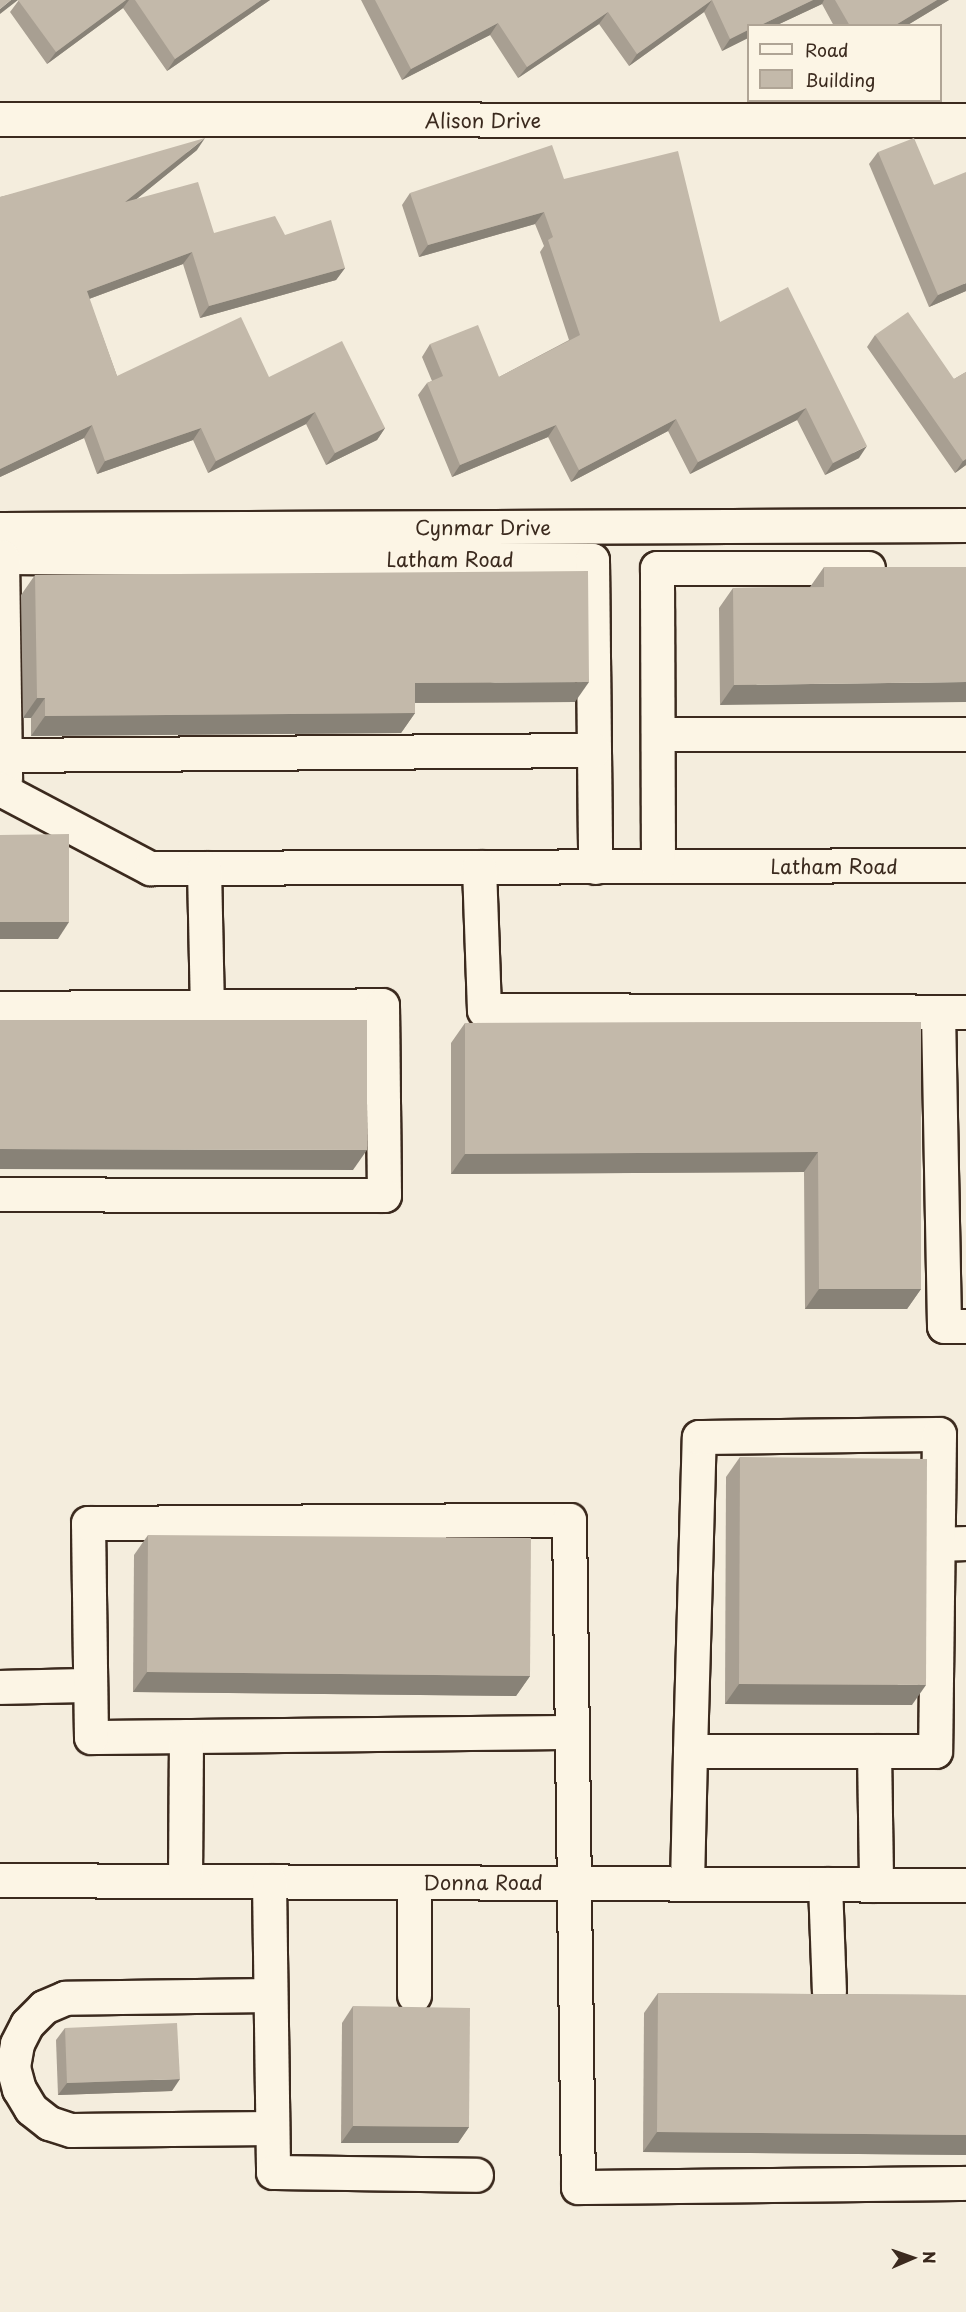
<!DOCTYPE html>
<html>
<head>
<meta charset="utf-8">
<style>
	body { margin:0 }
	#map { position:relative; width:966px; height:2312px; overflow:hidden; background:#f4eddd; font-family:"Playpen Sans",sans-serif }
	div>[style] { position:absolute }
	.roads { filter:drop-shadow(2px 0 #3b2a1e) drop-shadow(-2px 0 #3b2a1e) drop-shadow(0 2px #3b2a1e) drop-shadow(0 -2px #3b2a1e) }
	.minor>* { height:33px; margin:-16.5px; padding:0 16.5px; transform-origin:16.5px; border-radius:16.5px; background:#fcf5e5 }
	.wall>* { inset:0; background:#a89f92 }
	.shaded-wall>* { inset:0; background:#888277 }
	.building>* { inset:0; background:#c3b9aa }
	span { translate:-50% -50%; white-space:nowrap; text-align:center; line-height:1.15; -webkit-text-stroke:6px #fcf5e5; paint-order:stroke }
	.street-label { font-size:20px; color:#3b2a1e }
	.legend { position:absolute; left:747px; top:24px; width:195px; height:78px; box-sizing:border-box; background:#fcf5e5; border:2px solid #afa495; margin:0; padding:8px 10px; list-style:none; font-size:18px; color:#3b2a1e }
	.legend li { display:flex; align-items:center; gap:12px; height:30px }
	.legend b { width:30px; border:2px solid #afa495 }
	.north { position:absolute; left:882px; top:2228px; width:60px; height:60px; -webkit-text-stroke:4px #fcf5e5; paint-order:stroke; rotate:88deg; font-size:16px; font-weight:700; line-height:24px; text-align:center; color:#3b2a1e }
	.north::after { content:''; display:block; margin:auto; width:21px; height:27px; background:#3b2a1e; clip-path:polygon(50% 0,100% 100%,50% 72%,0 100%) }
</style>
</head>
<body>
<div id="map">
	<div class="roads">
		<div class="minor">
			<i style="left:0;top:119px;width:966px;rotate:0.06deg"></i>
			<i style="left:0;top:529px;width:966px;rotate:-0.24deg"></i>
			<i style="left:0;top:557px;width:592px;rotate:0.29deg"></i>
			<i style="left:592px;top:560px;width:307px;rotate:89.4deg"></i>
			<i style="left:2px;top:557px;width:221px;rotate:89.2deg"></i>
			<i style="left:658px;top:734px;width:308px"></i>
			<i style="left:5px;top:755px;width:589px;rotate:-0.49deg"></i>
			<i style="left:0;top:789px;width:170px;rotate:27.8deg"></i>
			<i style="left:150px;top:868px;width:816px;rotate:-0.21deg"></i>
			<i style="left:658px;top:866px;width:298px;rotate:-90.2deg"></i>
			<i style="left:657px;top:568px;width:211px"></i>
			<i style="left:479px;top:867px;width:143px;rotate:88deg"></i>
			<i style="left:484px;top:1010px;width:482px;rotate:0.2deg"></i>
			<i style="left:204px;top:868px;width:138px;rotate:88.8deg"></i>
			<i style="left:0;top:1008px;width:382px;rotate:-0.4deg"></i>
			<i style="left:382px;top:1005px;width:190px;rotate:89.4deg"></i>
			<i style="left:384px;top:1195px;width:384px;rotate:-179.9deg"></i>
			<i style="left:938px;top:1012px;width:314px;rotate:88.9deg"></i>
			<i style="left:944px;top:1326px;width:22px"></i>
			<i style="left:937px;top:1544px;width:29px;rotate:-2deg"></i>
			<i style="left:0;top:1687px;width:90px;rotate:-1.3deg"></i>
			<i style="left:570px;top:1732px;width:479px;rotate:179.4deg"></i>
			<i style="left:91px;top:1737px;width:214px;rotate:-90.8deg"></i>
			<i style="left:88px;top:1523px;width:481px;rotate:-0.4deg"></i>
			<i style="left:569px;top:1520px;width:667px;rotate:89.23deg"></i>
			<i style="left:578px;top:2187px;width:388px;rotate:-0.6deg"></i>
			<i style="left:874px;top:1751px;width:134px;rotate:89.1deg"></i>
			<i style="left:0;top:1880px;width:966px;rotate:0.3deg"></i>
			<i style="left:185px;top:1881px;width:145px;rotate:-89.6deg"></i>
			<i style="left:269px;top:1881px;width:291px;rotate:89.2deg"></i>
			<i style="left:273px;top:2172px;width:203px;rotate:0.8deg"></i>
			<i style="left:687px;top:1884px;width:133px;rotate:-88.7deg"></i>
			<i style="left:690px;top:1751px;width:314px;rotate:-88.4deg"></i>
			<i style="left:699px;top:1437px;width:240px;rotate:-0.7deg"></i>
			<i style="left:939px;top:1434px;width:317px;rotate:90.7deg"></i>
			<i style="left:935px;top:1751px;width:245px;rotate:180deg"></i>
			<i style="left:825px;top:1884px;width:107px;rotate:87.9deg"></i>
			<i style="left:270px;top:1995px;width:205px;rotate:179.2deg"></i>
			<i style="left:65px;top:1998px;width:23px;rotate:157deg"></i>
			<i style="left:44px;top:2007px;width:24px;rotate:135deg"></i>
			<i style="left:27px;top:2024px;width:22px;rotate:117deg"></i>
			<i style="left:17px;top:2044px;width:23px;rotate:100deg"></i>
			<i style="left:13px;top:2067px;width:23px;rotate:75deg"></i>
			<i style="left:19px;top:2089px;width:23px;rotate:59deg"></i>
			<i style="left:31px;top:2109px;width:23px;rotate:38deg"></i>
			<i style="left:49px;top:2123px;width:23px;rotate:18deg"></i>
			<i style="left:71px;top:2130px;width:201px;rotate:-0.6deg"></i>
			<i style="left:414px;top:1995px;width:113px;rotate:-90deg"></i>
		</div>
	</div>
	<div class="wall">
		<i style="clip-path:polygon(19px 0,270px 0,167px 71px,123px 8px,47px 64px,10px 12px)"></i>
		<i style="clip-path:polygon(361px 0,949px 0,906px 26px,834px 26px,822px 4px,775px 26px,748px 26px,748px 38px,722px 51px,704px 12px,629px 66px,599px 24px,518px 78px,490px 35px,402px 80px)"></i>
		<i style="clip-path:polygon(197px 150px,135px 200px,214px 233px,285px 235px,345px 268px,336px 280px,200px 318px,183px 264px,89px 299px,117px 376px,269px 377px,385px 428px,377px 440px,326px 465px,306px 424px,208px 473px,193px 440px,97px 474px,84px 438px,0 477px,0 197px)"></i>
		<i style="clip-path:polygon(878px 152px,934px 185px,966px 291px,929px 307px,869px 164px)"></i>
		<i style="clip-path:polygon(564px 179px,720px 322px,859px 458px,825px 475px,797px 420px,690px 474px,668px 431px,571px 482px,548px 437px,452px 477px,418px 395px,427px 383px,432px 381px,422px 357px,430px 344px,499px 377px,569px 340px,540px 252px,544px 246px,535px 224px,419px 257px,402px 205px,410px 193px)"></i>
		<i style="clip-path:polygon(875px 335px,954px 379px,966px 372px,966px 465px,955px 473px,867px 347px)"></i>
		<i style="clip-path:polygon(824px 567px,966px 567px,720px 705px,719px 608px,733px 588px,810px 587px)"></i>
		<i style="clip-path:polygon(35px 575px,575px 702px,415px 703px,415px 713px,401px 733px,31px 736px,31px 718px,23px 718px,21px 595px)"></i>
		<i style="clip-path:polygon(921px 1022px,921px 1289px,907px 1309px,805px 1309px,804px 1172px,451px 1174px,451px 1043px,465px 1023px)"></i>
		<i style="clip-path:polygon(740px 1457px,912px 1705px,725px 1704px,726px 1477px)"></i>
		<i style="clip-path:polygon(148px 1535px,530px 1676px,516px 1696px,133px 1692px,134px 1555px)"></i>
		<i style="clip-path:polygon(658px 1993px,966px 1995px,966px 2155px,643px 2152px,644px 2013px)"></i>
		<i style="clip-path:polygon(353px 2006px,469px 2127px,458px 2143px,341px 2143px,342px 2023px)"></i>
		<i style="clip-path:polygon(65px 2028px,172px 2091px,58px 2095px,56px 2040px)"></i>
	</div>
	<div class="shaded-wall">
		<i style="clip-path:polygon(11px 0,18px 0,0 14px,0 9px)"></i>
		<i style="clip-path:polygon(126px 0,129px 0,123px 8px,47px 64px,56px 52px)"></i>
		<i style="clip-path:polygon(261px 0,270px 0,167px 71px,175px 59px)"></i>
		<i style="clip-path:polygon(712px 0,704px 12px,629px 66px,637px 54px)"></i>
		<i style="clip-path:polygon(813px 0,824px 0,822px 4px,775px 26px,759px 26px)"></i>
		<i style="clip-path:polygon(937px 0,949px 0,906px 26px,894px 26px)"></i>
		<i style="clip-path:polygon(608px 12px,599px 24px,518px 78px,527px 67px)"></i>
		<i style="clip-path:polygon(498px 23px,490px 35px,402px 80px,411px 69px)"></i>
		<i style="clip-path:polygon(748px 30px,748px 38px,722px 51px,730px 39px)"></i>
		<i style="clip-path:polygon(205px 138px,197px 150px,117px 215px,125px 202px)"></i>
		<i style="clip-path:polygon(544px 212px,535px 224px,419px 257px,428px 245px)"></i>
		<i style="clip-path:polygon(192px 252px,183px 264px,78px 303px,87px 291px)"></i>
		<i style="clip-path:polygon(345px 268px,336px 280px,200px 318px,209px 306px)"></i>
		<i style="clip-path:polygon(966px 283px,966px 291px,929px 307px,938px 295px)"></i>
		<i style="clip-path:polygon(806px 408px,797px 420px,690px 474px,698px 462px)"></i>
		<i style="clip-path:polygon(315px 412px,306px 424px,208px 473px,216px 461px)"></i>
		<i style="clip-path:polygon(676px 419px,668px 431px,571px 482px,579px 470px)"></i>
		<i style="clip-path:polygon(92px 425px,84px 438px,0 477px,0 469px)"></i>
		<i style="clip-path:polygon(556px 425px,548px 437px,452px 477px,460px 465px)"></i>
		<i style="clip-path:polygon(201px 428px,193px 440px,97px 474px,105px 461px)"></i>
		<i style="clip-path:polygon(385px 428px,377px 440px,326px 465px,335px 453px)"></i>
		<i style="clip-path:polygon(867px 446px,859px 458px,825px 475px,833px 463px)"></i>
		<i style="clip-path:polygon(966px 459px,966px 465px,955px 473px,963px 461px)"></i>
		<i style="clip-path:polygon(589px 682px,575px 702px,401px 703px,415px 683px)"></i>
		<i style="clip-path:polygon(966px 682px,966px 702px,720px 705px,734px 685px)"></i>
		<i style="clip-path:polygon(37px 698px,45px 698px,31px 718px,23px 718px)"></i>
		<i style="clip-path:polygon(415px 713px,401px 733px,31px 736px,45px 716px)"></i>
		<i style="clip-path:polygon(0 922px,69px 922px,58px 939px,0 939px)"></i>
		<i style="clip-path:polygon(0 1149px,367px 1150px,353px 1170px,0 1169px)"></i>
		<i style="clip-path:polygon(818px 1152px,804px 1172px,451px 1174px,465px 1154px)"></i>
		<i style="clip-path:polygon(819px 1289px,921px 1289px,907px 1309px,805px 1309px)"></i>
		<i style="clip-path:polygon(147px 1672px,530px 1676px,516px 1696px,133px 1692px)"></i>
		<i style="clip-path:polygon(739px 1684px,926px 1685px,912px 1705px,725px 1704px)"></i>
		<i style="clip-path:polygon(180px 2079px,172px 2091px,58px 2095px,67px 2083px)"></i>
		<i style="clip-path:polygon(353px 2126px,469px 2127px,458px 2143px,341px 2143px)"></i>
		<i style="clip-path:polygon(657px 2132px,966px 2135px,966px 2155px,643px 2152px)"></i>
	</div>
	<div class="building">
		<i style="clip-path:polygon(0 0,11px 0,0 9px)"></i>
		<i style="clip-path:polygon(18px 0,126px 0,56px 52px)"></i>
		<i style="clip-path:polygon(135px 0,261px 0,175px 59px)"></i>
		<i style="clip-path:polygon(375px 0,813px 0,759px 26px,748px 26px,748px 30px,730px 39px,712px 0,637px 54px,608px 12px,527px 67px,498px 23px,411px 69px)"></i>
		<i style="clip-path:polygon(835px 0,937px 0,894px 26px,850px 26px)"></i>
		<i style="clip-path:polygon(205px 138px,125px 202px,198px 182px,214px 233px,275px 216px,285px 235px,331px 220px,345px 268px,209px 306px,192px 252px,87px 291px,117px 376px,241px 317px,269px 377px,342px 341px,385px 428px,335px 453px,315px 412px,216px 461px,201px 428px,105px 461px,92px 425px,0 469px,0 197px)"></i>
		<i style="clip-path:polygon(914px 138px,934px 185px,966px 172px,966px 283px,938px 295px,878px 152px)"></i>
		<i style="clip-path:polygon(552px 145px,564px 179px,678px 151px,720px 322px,788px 287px,867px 446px,833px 463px,806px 408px,698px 462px,676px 419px,579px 470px,556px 425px,460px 465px,427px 383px,443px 376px,430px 344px,478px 325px,499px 377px,580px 335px,548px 240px,553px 237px,544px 212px,428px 245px,410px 193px)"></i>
		<i style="clip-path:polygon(908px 312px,954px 379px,966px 372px,966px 459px,963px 461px,875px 335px)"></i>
		<i style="clip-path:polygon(824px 567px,966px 567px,966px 682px,734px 685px,733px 588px,824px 587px)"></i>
		<i style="clip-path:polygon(588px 571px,589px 682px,415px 683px,415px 713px,45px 716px,45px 698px,37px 698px,35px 575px)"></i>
		<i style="clip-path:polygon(69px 834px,69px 922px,0 922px,0 835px)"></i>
		<i style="clip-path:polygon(0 1020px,367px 1020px,367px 1150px,0 1149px)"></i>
		<i style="clip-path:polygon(921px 1022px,921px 1289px,819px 1289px,818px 1152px,465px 1154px,465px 1023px)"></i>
		<i style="clip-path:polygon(740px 1457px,927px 1459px,926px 1685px,739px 1684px)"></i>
		<i style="clip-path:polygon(148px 1535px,531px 1538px,530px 1676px,147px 1672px)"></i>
		<i style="clip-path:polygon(658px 1993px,966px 1995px,966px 2135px,657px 2132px)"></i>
		<i style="clip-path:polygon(353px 2006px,470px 2008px,469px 2127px,353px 2126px)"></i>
		<i style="clip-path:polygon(177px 2023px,180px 2079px,67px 2083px,65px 2028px)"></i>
	</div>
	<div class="street-label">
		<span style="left:483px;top:120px">Alison Drive</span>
		<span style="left:483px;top:527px">Cynmar Drive</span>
		<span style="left:450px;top:559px">Latham Road</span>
		<span style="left:834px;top:866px">Latham Road</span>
		<span style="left:483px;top:1882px">Donna Road</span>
	</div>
	<ul class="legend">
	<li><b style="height:8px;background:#fcf5e5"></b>Road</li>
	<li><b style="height:16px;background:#c3b9aa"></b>Building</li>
	</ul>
	<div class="north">N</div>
</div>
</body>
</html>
